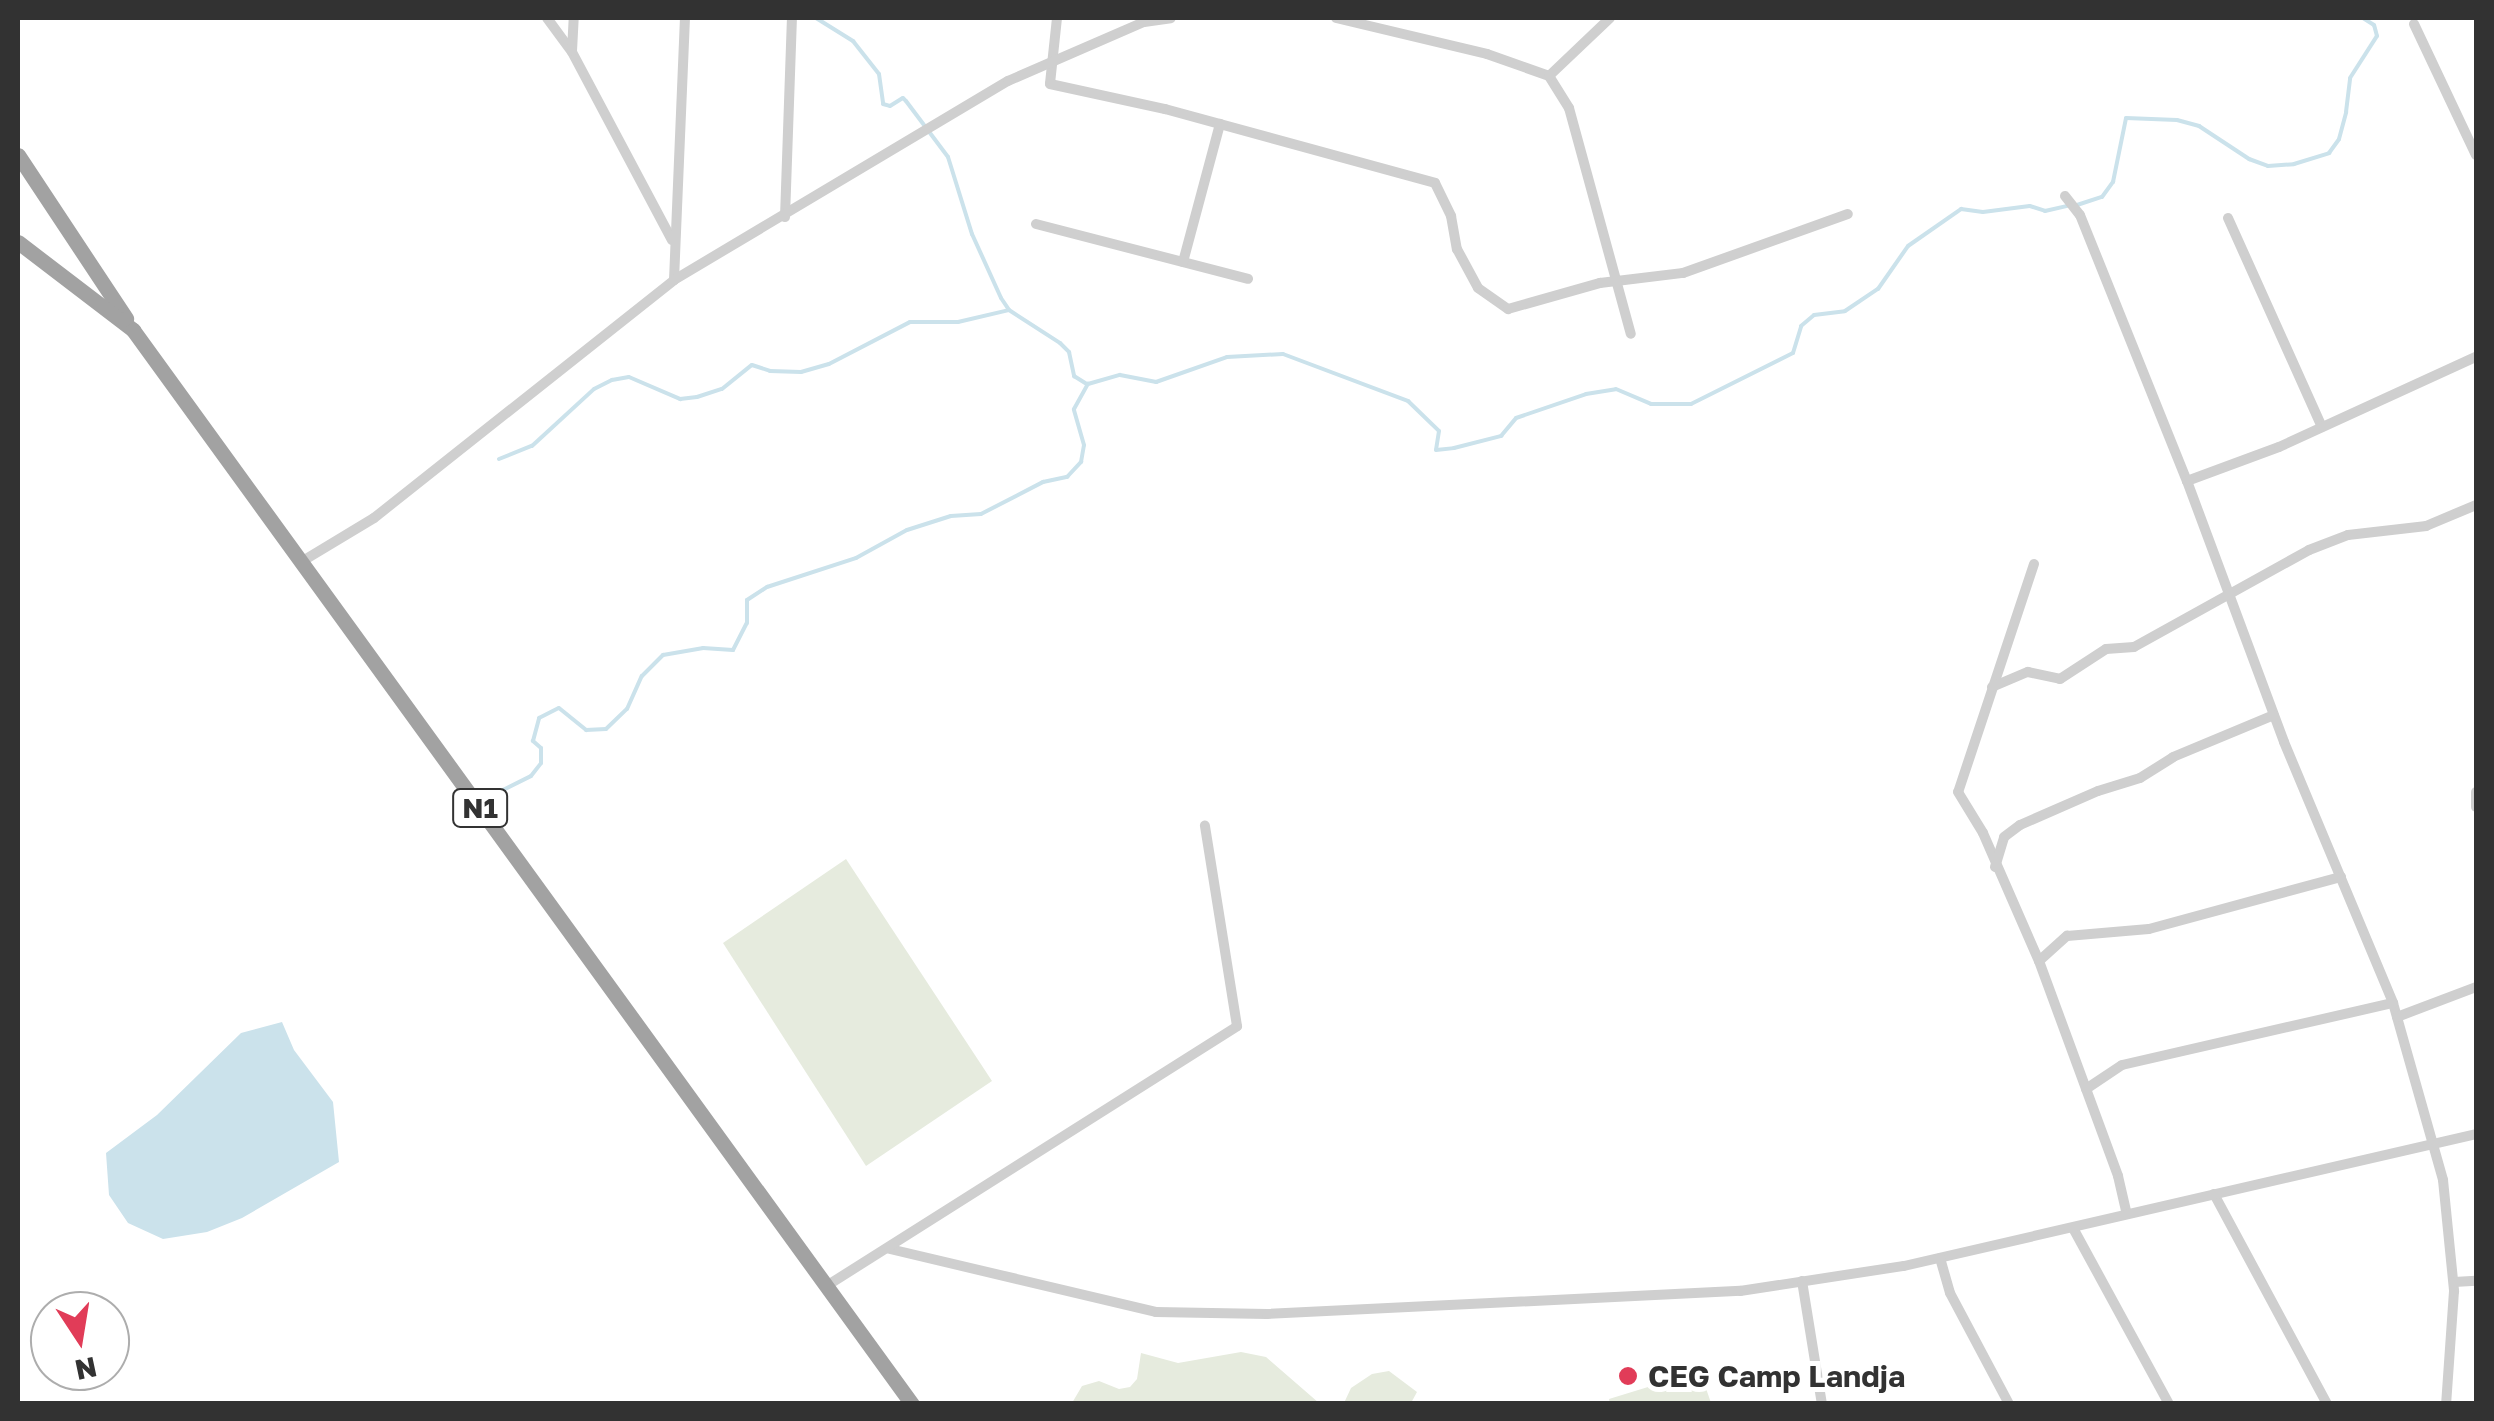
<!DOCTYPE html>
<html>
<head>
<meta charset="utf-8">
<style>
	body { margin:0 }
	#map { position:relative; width:2494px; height:1421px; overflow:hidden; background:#fff; font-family:"Golos Text",sans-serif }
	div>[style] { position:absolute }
	.green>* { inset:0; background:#e6ebde }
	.water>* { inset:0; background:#cbe2eb }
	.stream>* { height:4px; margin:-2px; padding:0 2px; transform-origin:2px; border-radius:2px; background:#cbe2eb }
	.minor>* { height:10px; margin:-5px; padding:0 5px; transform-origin:5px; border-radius:5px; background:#cfcfcf }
	.trunk>* { height:15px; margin:-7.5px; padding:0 7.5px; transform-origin:7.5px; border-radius:7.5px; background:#a2a2a2 }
	.dots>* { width:28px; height:28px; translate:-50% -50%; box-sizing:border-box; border:5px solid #fff; border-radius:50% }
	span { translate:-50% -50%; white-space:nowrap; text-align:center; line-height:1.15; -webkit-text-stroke:10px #fff; paint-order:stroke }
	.shield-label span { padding:2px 8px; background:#fff; border:2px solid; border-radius:8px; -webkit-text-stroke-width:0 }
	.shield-label { font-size:28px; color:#323232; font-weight:700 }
	.poi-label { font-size:30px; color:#323232; font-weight:700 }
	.left { translate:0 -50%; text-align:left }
	.frame { position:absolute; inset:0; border:20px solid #323232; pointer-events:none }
	.north { position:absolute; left:30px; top:1291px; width:100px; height:100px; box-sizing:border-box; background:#fff; border:2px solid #adadad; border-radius:50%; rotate:168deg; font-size:28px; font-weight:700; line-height:40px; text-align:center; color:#323232 }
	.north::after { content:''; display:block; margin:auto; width:35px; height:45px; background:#e13c58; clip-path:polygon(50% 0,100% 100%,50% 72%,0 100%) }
</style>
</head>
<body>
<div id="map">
	<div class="green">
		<i style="clip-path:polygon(846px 859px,992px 1081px,866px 1166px,723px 943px)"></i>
		<i style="clip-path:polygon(1241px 1352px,1266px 1357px,1319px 1403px,1072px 1403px,1082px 1386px,1099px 1381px,1119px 1389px,1130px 1387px,1137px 1379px,1141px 1353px,1178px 1363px)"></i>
		<i style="clip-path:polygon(1389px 1371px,1417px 1392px,1411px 1403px,1344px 1403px,1351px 1388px,1372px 1374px)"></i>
		<i style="clip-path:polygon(1700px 1371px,1711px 1403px,1610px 1403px,1609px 1399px)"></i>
	</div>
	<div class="water">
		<i style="clip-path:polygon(282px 1022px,294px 1050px,333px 1102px,339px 1162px,242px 1218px,207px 1232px,163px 1239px,128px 1223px,109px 1195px,106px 1153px,157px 1115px,241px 1033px)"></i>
	</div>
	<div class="stream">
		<i style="left:816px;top:18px;width:44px;rotate:31.9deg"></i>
		<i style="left:853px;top:41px;width:42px;rotate:51.8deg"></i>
		<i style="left:879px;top:74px;width:30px;rotate:82deg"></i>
		<i style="left:883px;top:104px;width:7px;rotate:16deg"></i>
		<i style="left:890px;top:106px;width:15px;rotate:-32deg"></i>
		<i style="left:903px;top:98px;width:4px;rotate:45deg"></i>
		<i style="left:906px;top:101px;width:70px;rotate:53.1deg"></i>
		<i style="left:948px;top:157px;width:81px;rotate:72.7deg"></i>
		<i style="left:972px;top:234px;width:70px;rotate:65.6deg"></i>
		<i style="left:1001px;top:298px;width:14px;rotate:56deg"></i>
		<i style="left:1009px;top:310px;width:61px;rotate:32.9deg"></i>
		<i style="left:1060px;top:343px;width:13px;rotate:45deg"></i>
		<i style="left:1069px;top:352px;width:25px;rotate:78deg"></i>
		<i style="left:1074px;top:376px;width:15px;rotate:32deg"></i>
		<i style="left:2077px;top:205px;width:26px;rotate:-18deg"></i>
		<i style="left:2102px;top:197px;width:19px;rotate:-54deg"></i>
		<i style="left:2113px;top:182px;width:65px;rotate:-78.5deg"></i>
		<i style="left:2126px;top:118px;width:51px;rotate:2.2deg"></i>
		<i style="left:2177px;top:120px;width:23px;rotate:15deg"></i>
		<i style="left:2199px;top:126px;width:60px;rotate:33.4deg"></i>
		<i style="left:2249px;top:159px;width:20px;rotate:20deg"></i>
		<i style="left:2268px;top:166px;width:26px;rotate:-4deg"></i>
		<i style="left:2294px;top:164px;width:37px;rotate:-17deg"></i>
		<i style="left:2329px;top:153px;width:17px;rotate:-54deg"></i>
		<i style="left:2339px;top:139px;width:28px;rotate:-75deg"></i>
		<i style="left:2346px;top:112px;width:34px;rotate:-83deg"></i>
		<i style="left:2350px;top:78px;width:50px;rotate:-57.3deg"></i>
		<i style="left:2377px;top:36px;width:11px;rotate:-105deg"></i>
		<i style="left:2374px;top:25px;width:13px;rotate:-148deg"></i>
		<i style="left:499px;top:459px;width:35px;rotate:-22deg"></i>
		<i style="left:532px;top:446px;width:84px;rotate:-42.6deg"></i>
		<i style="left:594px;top:389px;width:20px;rotate:-27deg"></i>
		<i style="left:612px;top:380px;width:17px;rotate:-10deg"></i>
		<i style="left:629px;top:377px;width:56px;rotate:23.3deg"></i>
		<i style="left:680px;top:399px;width:17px;rotate:-7deg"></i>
		<i style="left:697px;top:397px;width:26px;rotate:-18deg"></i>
		<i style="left:722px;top:389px;width:38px;rotate:-39deg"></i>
		<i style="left:752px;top:365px;width:19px;rotate:18deg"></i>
		<i style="left:770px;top:371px;width:31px;rotate:2deg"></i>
		<i style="left:801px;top:372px;width:29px;rotate:-16deg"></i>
		<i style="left:829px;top:364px;width:91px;rotate:-27.4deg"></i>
		<i style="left:910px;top:322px;width:48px"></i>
		<i style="left:958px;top:322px;width:52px;rotate:-13.2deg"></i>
		<i style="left:495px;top:794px;width:40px;rotate:-26.6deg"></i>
		<i style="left:531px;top:776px;width:16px;rotate:-52deg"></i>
		<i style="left:541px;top:763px;width:15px;rotate:-90deg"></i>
		<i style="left:541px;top:748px;width:11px;rotate:-139deg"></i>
		<i style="left:533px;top:741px;width:24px;rotate:-75deg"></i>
		<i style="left:539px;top:718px;width:22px;rotate:-27deg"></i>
		<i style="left:559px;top:708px;width:35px;rotate:39deg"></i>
		<i style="left:586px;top:730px;width:20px;rotate:-3deg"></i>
		<i style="left:606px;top:729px;width:29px;rotate:-44deg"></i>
		<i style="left:627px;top:709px;width:36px;rotate:-66deg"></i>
		<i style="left:642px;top:676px;width:30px;rotate:-45deg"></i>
		<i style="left:663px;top:655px;width:41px;rotate:-9.9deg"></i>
		<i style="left:703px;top:648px;width:30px;rotate:4deg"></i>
		<i style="left:733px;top:650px;width:30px;rotate:-63deg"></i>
		<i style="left:747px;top:623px;width:23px;rotate:-90deg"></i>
		<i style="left:747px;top:600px;width:24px;rotate:-33deg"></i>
		<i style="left:767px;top:587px;width:94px;rotate:-18deg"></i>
		<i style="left:856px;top:558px;width:58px;rotate:-28.8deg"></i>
		<i style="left:907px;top:530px;width:46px;rotate:-17.7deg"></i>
		<i style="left:951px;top:516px;width:30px;rotate:-4deg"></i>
		<i style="left:981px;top:514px;width:70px;rotate:-27.3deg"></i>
		<i style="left:1043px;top:482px;width:25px;rotate:-12deg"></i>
		<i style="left:1067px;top:477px;width:21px;rotate:-47deg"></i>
		<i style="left:1081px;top:462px;width:17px;rotate:-80deg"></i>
		<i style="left:1084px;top:445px;width:37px;rotate:-106deg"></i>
		<i style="left:1074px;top:409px;width:29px;rotate:-61deg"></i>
		<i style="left:1088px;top:384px;width:33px;rotate:-16deg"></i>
		<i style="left:1120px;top:375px;width:37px;rotate:11deg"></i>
		<i style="left:1156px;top:382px;width:75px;rotate:-19.4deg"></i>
		<i style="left:1227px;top:357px;width:56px;rotate:-3.1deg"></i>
		<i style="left:1283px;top:354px;width:134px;rotate:20.6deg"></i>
		<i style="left:1408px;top:401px;width:43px;rotate:44.1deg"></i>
		<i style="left:1439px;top:431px;width:19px;rotate:99deg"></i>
		<i style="left:1436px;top:450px;width:18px;rotate:-6deg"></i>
		<i style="left:1454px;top:448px;width:49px;rotate:-14.3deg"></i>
		<i style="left:1501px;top:436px;width:23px;rotate:-50deg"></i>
		<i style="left:1516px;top:418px;width:74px;rotate:-18.9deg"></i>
		<i style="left:1586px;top:394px;width:30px;rotate:-9deg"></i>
		<i style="left:1616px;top:389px;width:38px;rotate:23deg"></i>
		<i style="left:1651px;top:404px;width:40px"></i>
		<i style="left:1691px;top:404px;width:114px;rotate:-26.6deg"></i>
		<i style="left:1793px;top:353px;width:28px;rotate:-73deg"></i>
		<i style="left:1801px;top:326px;width:17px;rotate:-40deg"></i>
		<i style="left:1814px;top:315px;width:31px;rotate:-7deg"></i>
		<i style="left:1845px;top:311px;width:40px;rotate:-34deg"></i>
		<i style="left:1878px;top:289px;width:52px;rotate:-55.1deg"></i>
		<i style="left:1908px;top:246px;width:65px;rotate:-34.9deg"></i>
		<i style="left:1961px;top:209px;width:22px;rotate:8deg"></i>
		<i style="left:1983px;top:212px;width:47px;rotate:-7.3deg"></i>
		<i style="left:2030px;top:206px;width:16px;rotate:18deg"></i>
		<i style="left:2045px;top:211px;width:23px;rotate:-13deg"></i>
	</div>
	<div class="minor">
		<i style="left:547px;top:18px;width:42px;rotate:53.7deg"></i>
		<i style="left:572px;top:52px;width:213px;rotate:62deg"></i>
		<i style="left:1057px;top:18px;width:66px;rotate:96.1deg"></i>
		<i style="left:1050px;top:84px;width:118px;rotate:12.3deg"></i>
		<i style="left:1165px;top:109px;width:280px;rotate:15.3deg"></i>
		<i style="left:1435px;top:183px;width:37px;rotate:64deg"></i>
		<i style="left:1451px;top:216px;width:34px;rotate:80deg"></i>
		<i style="left:1457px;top:249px;width:44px;rotate:61.7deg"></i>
		<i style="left:1478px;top:288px;width:37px;rotate:35deg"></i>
		<i style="left:1508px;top:309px;width:96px;rotate:-15.8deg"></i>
		<i style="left:1600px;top:283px;width:84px;rotate:-6.9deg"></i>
		<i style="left:1683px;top:273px;width:175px;rotate:-19.7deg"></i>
		<i style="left:1336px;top:18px;width:155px;rotate:13.4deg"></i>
		<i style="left:1487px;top:54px;width:66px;rotate:19.5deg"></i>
		<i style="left:1549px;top:76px;width:38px;rotate:58deg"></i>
		<i style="left:1569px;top:108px;width:234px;rotate:74.7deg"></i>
		<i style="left:2414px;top:24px;width:145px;rotate:64.7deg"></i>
		<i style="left:572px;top:51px;width:33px;rotate:-87deg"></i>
		<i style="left:1549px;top:76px;width:84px;rotate:-43.6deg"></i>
		<i style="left:2065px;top:196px;width:24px;rotate:52deg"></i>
		<i style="left:2080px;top:215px;width:287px;rotate:68.1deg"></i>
		<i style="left:2187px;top:481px;width:278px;rotate:69.6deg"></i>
		<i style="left:2284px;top:742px;width:283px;rotate:67.3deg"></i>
		<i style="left:2393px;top:1003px;width:184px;rotate:74.2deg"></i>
		<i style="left:2443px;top:1180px;width:112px;rotate:84.3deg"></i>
		<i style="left:2454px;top:1291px;width:113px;rotate:94deg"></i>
		<i style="left:785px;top:217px;width:197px;rotate:-88deg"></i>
		<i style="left:2228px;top:218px;width:229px;rotate:65.8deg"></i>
		<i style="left:1036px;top:224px;width:219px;rotate:14.5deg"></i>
		<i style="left:1183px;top:262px;width:143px;rotate:-75deg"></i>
		<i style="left:674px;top:280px;width:262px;rotate:-87.6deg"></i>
		<i style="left:2187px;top:481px;width:98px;rotate:-20.3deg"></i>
		<i style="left:2279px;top:447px;width:217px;rotate:-24.6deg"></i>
		<i style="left:301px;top:562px;width:85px;rotate:-31.1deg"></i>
		<i style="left:374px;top:518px;width:383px;rotate:-38.4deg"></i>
		<i style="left:674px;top:280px;width:389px;rotate:-30.8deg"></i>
		<i style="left:1008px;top:81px;width:148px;rotate:-23.5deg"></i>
		<i style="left:1144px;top:22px;width:27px;rotate:-8deg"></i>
		<i style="left:2034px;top:564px;width:240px;rotate:108.4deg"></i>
		<i style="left:1958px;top:792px;width:48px;rotate:58.6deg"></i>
		<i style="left:1983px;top:833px;width:140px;rotate:66.4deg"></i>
		<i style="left:2039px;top:961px;width:229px;rotate:69.8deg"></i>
		<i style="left:2118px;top:1176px;width:36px;rotate:77deg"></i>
		<i style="left:1992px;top:687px;width:39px;rotate:-23deg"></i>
		<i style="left:2028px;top:672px;width:33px;rotate:12deg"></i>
		<i style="left:2060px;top:679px;width:55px;rotate:-33.1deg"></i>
		<i style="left:2106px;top:649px;width:28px;rotate:-4deg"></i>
		<i style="left:2134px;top:647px;width:200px;rotate:-29deg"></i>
		<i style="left:2309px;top:550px;width:42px;rotate:-21deg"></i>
		<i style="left:2348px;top:535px;width:79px;rotate:-6.6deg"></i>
		<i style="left:2426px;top:526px;width:54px;rotate:-22.8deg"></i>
		<i style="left:2476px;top:792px;width:15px;rotate:90deg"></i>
		<i style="left:1995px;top:867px;width:31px;rotate:-73deg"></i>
		<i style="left:2004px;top:837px;width:20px;rotate:-37deg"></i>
		<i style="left:2020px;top:825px;width:85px;rotate:-23.6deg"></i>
		<i style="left:2098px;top:791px;width:44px;rotate:-17.2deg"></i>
		<i style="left:2140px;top:778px;width:39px;rotate:-32deg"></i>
		<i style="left:2173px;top:757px;width:109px;rotate:-22.6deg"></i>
		<i style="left:2039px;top:961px;width:38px;rotate:-42deg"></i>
		<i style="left:2067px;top:936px;width:82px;rotate:-4.9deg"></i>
		<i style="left:2149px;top:929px;width:199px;rotate:-15.2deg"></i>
		<i style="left:2397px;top:1017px;width:85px;rotate:-20.8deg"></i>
		<i style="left:2086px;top:1089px;width:43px;rotate:-33.7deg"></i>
		<i style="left:2122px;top:1065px;width:278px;rotate:-12.9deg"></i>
		<i style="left:2214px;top:1194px;width:238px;rotate:61.7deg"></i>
		<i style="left:2073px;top:1228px;width:200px;rotate:61.4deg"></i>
		<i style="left:890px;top:1249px;width:273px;rotate:13.3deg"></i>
		<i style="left:1156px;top:1312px;width:111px;rotate:1deg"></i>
		<i style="left:1267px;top:1314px;width:474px;rotate:-2.8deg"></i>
		<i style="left:1740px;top:1291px;width:166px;rotate:-8.7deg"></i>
		<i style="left:1904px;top:1266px;width:587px;rotate:-12.99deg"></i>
		<i style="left:1940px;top:1258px;width:36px;rotate:74deg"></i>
		<i style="left:1950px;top:1293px;width:126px;rotate:62deg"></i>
		<i style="left:1802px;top:1281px;width:125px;rotate:80.8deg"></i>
		<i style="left:2454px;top:1282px;width:22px;rotate:-3deg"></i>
		<i style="left:828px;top:1285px;width:484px;rotate:-32.3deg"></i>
		<i style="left:1237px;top:1026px;width:203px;rotate:-99.1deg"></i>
	</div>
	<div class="trunk">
		<i style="left:18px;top:155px;width:196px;rotate:56.5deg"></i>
		<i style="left:18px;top:242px;width:145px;rotate:37.4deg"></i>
		<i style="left:133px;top:330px;width:1327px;rotate:54.05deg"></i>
	</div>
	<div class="dots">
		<i style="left:1628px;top:1376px;background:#e13c58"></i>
	</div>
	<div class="shield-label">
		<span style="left:480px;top:808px">N1</span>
	</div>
	<div class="poi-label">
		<span class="left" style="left:1648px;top:1376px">CEG Camp Landja</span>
	</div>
	<div class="frame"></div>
	<div class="north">N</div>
</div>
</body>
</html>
